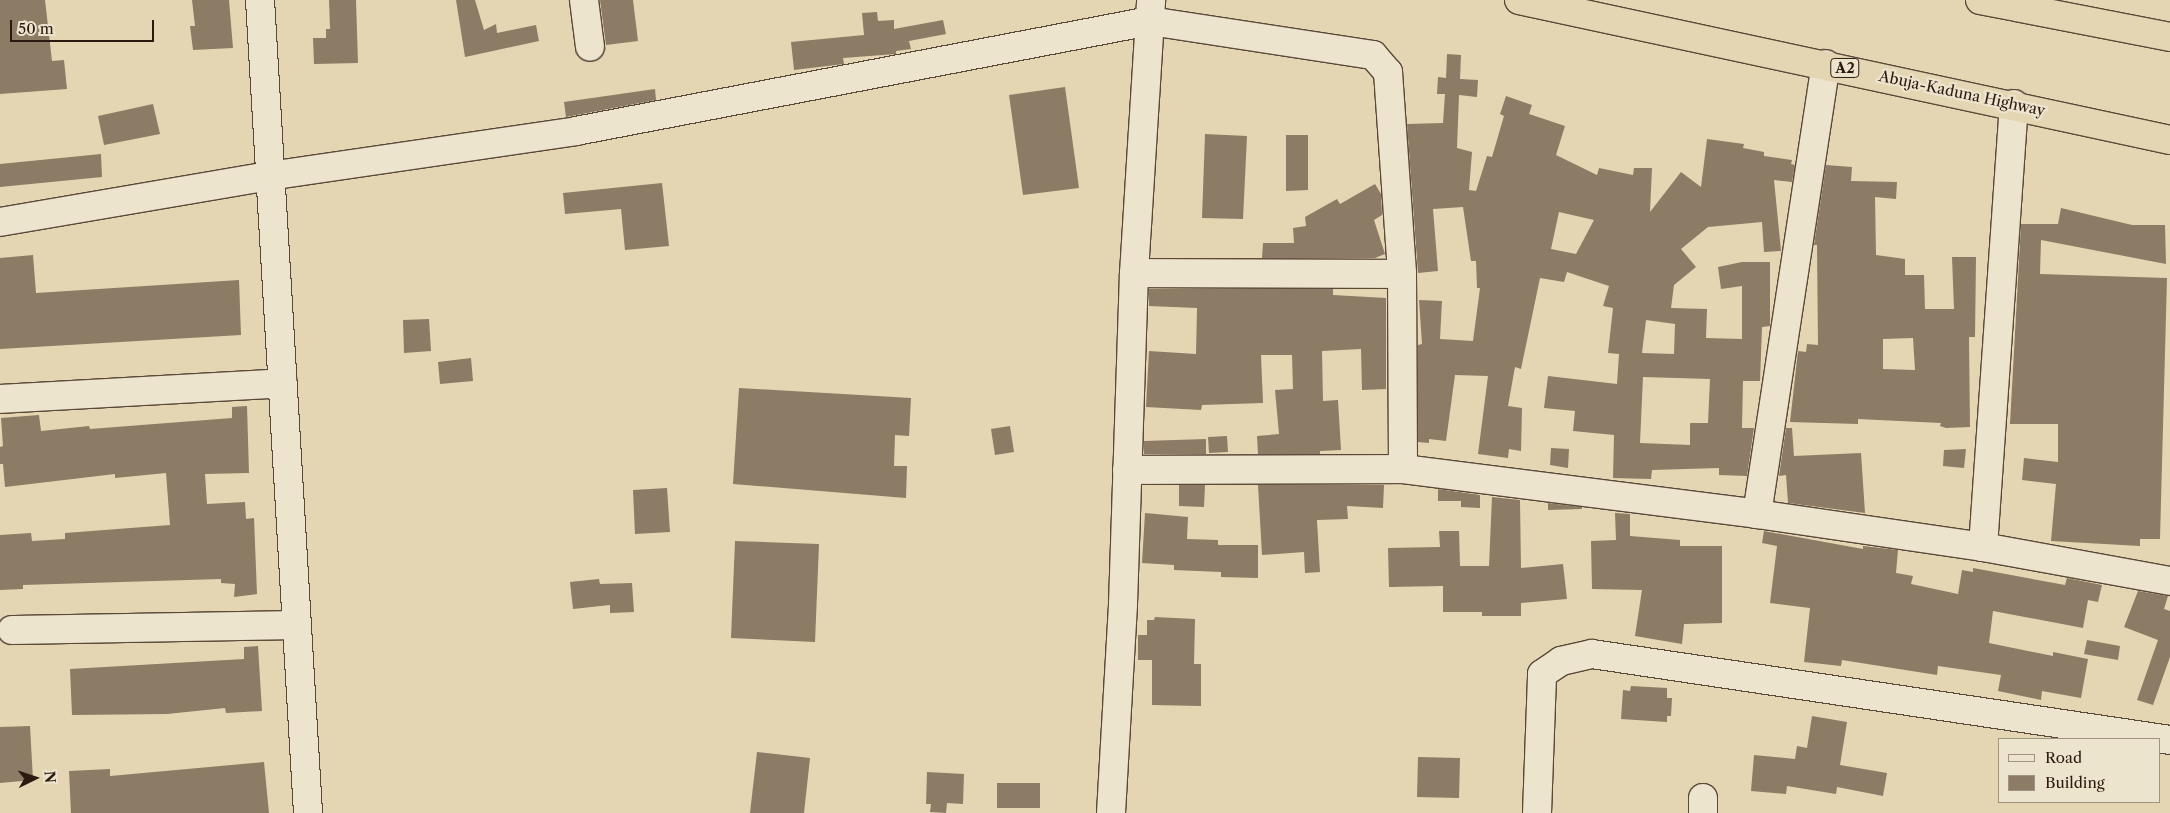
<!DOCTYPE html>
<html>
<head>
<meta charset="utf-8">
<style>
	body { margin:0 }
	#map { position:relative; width:2170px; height:813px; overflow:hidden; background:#e4d6b3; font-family:"Libre Caslon Text",serif }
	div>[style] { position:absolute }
	.building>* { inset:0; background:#8c7b65 }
	.roads { filter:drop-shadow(1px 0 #5a4839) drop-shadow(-1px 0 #5a4839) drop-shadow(0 1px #5a4839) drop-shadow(0 -1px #5a4839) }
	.minor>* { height:28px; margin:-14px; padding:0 14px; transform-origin:14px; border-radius:14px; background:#ede4ce }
	.highway>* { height:28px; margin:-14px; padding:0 14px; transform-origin:14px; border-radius:14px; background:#e4d6b3 }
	span { translate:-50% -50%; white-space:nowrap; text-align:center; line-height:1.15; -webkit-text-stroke:4.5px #ede4ce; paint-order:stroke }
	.shield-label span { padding:1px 4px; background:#ede4ce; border:1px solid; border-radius:4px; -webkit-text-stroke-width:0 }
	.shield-label { font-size:14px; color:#2c1910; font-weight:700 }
	.street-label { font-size:15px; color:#2c1910 }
	.legend { position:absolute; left:1998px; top:738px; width:162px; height:65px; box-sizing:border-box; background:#ede4ce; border:1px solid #a09382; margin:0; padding:6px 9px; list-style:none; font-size:15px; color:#2c1910 }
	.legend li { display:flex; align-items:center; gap:10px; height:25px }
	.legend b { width:25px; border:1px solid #a09382 }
	.north { position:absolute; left:10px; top:753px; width:50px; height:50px; -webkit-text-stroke:4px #ede4ce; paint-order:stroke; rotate:86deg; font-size:14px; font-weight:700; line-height:20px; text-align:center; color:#2c1910 }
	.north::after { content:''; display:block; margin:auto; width:18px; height:22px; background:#2c1910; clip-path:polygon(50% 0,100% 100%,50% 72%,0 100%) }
	.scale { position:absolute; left:10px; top:20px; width:144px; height:22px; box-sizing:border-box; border:2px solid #2c1910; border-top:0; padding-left:6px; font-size:15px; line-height:18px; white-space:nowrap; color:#2c1910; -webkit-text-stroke:4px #ede4ce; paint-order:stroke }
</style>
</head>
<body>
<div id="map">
	<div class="building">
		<i style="clip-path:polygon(0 0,45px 0,52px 61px,64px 60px,67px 89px,0 94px)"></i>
		<i style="clip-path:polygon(192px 0,229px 0,233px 48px,193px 50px,190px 26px,195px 26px)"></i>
		<i style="clip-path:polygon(329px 0,356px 0,358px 63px,314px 64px,313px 38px,326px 38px,326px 29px,330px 29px)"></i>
		<i style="clip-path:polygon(456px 0,475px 0,484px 30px,496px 24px,497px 33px,536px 25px,539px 41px,465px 57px)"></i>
		<i style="clip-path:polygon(600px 0,633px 0,638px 41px,606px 45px)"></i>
		<i style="clip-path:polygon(877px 12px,878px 21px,894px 20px,894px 29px,943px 20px,946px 34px,909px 41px,911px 49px,896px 51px,896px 54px,843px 58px,844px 64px,794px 70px,791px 42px,864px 35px,862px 13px)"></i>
		<i style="clip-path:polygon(evenodd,1447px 54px,1461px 55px,1460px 79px,1478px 80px,1477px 97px,1459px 95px,1457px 148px,1472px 152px,1469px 190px,1476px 191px,1487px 156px,1492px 157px,1504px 116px,1500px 114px,1506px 96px,1532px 105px,1529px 114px,1565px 126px,1556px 155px,1597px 175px,1599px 168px,1633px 175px,1634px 168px,1652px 168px,1650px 212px,1681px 172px,1701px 187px,1707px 139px,1744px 144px,1743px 148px,1764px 152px,1764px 156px,1792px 160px,1791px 164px,1795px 165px,1792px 182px,1774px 180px,1781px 251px,1764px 252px,1762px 222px,1708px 227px,1681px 249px,1696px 267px,1674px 285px,1671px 308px,1707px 309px,1706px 338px,1742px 339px,1742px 286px,1721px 289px,1718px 267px,1742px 262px,1770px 262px,1770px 326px,1762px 327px,1760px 381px,1743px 381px,1742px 428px,1754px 428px,1747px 476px,1719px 475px,1719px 468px,1652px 470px,1651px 479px,1613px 478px,1614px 435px,1573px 431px,1575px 411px,1544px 408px,1548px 376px,1617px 384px,1619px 354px,1608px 353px,1613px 308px,1603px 306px,1609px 286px,1567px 272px,1564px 282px,1540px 278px,1521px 369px,1515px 367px,1508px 406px,1522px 408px,1521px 451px,1509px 449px,1508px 458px,1478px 454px,1488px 376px,1455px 375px,1446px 441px,1429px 439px,1429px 443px,1418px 442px,1418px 345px,1422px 344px,1419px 300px,1442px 301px,1440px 339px,1473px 341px,1480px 288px,1477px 288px,1476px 261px,1471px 261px,1463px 207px,1433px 209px,1438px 271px,1418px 273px,1407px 124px,1443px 123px,1445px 94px,1437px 94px,1438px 77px,1446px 78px,1447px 54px,1559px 212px,1594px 220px,1576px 254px,1551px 249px,1559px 212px,1447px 54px,1646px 320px,1675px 324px,1674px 354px,1642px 353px,1646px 320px,1447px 54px,1643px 377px,1710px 379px,1708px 423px,1690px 423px,1690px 445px,1640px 443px,1643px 377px)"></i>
		<i style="clip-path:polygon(1065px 87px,1079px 188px,1023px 195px,1009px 95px)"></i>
		<i style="clip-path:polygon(655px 89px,656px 100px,566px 117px,564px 102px)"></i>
		<i style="clip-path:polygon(153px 104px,160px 134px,104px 145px,98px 116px)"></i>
		<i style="clip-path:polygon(1205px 134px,1247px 136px,1243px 219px,1202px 218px)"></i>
		<i style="clip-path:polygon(1286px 135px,1308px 135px,1308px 190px,1286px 191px)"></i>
		<i style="clip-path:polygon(101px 154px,102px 177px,0 187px,0 164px)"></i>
		<i style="clip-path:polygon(evenodd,1826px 165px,1852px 167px,1851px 181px,1897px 182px,1896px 199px,1875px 197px,1876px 255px,1905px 259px,1905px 275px,1924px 275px,1925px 309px,1954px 309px,1952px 257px,1976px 257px,1975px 337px,1969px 337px,1970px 427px,1946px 428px,1940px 426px,1941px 423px,1858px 419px,1858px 424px,1790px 422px,1798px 351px,1806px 352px,1807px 344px,1818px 345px,1817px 245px,1814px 245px,1826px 165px,1913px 338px,1915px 370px,1883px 369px,1883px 339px,1913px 338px)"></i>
		<i style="clip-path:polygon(662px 183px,669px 246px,625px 250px,621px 209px,565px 214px,563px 193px)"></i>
		<i style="clip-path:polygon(1375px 184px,1381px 194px,1382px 215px,1374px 220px,1385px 254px,1375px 258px,1262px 258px,1263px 243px,1294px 243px,1293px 228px,1306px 226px,1305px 217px,1337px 199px,1340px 204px)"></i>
		<i style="clip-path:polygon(2061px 208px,2132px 225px,2165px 225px,2166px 264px,2041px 240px,2040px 274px,2167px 278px,2160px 539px,2140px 539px,2140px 546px,2051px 541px,2056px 484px,2022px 480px,2024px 458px,2058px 462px,2058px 424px,2010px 424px,2021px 224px,2058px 224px)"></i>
		<i style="clip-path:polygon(33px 255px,36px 293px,239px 280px,241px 335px,0 349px,0 258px)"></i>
		<i style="clip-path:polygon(1149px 289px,1333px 289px,1333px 295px,1386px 298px,1386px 389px,1362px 390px,1361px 349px,1322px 351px,1323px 401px,1338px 400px,1341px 450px,1320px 451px,1320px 454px,1258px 454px,1257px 436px,1279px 434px,1275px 390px,1293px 389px,1292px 355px,1261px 355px,1263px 403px,1202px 405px,1201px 410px,1146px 407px,1149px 351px,1196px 354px,1197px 308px,1149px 306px)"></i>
		<i style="clip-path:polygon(429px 319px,431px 351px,404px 353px,403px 320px)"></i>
		<i style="clip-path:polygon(471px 358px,473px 381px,440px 384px,438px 362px)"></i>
		<i style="clip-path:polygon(739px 388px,911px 398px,909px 436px,895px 435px,894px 466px,907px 466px,906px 498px,733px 484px)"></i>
		<i style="clip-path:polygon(247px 406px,249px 473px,205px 474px,207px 504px,245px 502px,246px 519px,254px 518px,257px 594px,234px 597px,235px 584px,221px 583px,221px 579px,23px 585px,23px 589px,0 590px,0 535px,31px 533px,32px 541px,65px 539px,65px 533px,170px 525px,166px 473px,115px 478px,115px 474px,5px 487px,3px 464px,0 464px,0 447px,3px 446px,1px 418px,39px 415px,41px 431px,89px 426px,90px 429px,232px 418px,232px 407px)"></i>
		<i style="clip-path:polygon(1010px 426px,1014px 452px,995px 455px,991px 429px)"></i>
		<i style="clip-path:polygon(1786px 428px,1792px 428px,1794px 456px,1861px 453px,1865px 513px,1788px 503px,1786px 475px,1779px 476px)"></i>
		<i style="clip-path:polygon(1227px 436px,1228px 452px,1209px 453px,1208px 437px)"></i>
		<i style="clip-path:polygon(1206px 439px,1206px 454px,1144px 454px,1144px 441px)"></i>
		<i style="clip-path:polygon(1551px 448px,1569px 449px,1568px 468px,1550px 465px)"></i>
		<i style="clip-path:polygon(1966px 449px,1964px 468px,1943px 466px,1944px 450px)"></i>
		<i style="clip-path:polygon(1179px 485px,1205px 485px,1204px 507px,1179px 506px)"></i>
		<i style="clip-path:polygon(1258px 485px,1384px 485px,1383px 508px,1347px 506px,1348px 519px,1317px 520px,1320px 572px,1305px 573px,1304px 552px,1262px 555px)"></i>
		<i style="clip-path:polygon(667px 488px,670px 532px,635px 534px,633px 490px)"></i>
		<i style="clip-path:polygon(1438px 489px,1480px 495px,1480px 508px,1461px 507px,1461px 501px,1438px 501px)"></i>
		<i style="clip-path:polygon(1492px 497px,1520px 500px,1521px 568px,1563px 564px,1567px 599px,1521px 603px,1521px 616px,1482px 616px,1482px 612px,1443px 612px,1443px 586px,1389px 587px,1388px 548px,1440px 547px,1439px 531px,1459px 531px,1460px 566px,1489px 566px)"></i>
		<i style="clip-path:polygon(1548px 503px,1582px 507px,1582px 509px,1548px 510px)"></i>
		<i style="clip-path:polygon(1145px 513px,1188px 517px,1187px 539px,1218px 540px,1218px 545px,1258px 545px,1258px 578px,1221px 577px,1221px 572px,1174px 570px,1174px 565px,1142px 563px)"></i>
		<i style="clip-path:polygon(1615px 513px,1630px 514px,1630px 536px,1680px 540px,1680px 546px,1722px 546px,1722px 623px,1684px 624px,1682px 644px,1635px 636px,1642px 590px,1592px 589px,1591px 541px,1616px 540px)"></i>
		<i style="clip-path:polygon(1764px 531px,1863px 549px,1863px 546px,1898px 550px,1896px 573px,1913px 576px,1911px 584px,1958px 594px,1962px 570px,1973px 572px,1973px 568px,2065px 585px,2067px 578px,2102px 585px,2098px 602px,2088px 600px,2083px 628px,1993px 611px,1989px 643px,2053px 656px,2053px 652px,2088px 659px,2081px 698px,2042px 691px,2041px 700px,1998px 691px,2001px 675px,1938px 666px,1937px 675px,1842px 660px,1841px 666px,1804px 662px,1810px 608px,1770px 603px,1777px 546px,1762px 543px)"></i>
		<i style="clip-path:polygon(735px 541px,819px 544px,815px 642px,731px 638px)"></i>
		<i style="clip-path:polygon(599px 579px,600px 584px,632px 583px,634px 612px,610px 613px,610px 605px,573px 609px,570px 582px)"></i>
		<i style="clip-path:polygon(2138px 591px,2168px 596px,2164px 609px,2170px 611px,2170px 657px,2153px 705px,2137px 700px,2158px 640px,2124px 627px)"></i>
		<i style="clip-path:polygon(1155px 617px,1195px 619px,1194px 664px,1201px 664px,1201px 706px,1152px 705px,1152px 660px,1138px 660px,1138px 635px,1147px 635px,1147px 620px,1154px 620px)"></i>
		<i style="clip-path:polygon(2087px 640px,2120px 646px,2118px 660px,2084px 654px)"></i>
		<i style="clip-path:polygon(258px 646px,262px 711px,226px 713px,225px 708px,167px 714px,72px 715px,70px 669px,244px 659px,244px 647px)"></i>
		<i style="clip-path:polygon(1631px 686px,1667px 688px,1667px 698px,1672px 698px,1671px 716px,1667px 716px,1667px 722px,1621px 719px,1623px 690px,1630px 691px)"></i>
		<i style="clip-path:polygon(1812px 716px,1847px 722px,1840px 765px,1887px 773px,1883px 796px,1837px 787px,1836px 794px,1787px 786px,1786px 794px,1751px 791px,1754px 755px,1795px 759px,1797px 746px,1807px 748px)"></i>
		<i style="clip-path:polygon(30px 726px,33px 780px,0 783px,0 727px)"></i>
		<i style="clip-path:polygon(757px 752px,810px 758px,804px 813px,750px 813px)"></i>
		<i style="clip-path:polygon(1418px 757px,1460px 758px,1459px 798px,1417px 797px)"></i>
		<i style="clip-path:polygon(264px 762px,269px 813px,71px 813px,69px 771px,110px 769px,110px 776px)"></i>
		<i style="clip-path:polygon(927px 772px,964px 774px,963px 804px,947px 803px,946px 813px,930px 812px,931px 804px,926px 804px)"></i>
		<i style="clip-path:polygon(997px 783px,1040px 783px,1040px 808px,997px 808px)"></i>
	</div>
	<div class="roads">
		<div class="minor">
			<i style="left:260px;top:0;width:814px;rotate:86.62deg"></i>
			<i style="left:584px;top:0;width:47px;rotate:82.7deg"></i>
			<i style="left:0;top:222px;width:273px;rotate:-9.7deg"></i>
			<i style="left:269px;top:176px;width:310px;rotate:-8.3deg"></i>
			<i style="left:576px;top:131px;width:584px;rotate:-10.85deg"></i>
			<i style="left:1150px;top:21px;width:226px;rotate:8.7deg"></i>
			<i style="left:1373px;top:55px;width:23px;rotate:49deg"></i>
			<i style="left:1388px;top:72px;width:202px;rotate:86deg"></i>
			<i style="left:1402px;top:274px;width:195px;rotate:89.7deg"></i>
			<i style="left:1134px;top:273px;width:268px;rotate:0.2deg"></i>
			<i style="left:0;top:399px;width:283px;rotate:-3.2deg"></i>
			<i style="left:1127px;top:470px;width:276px;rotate:-0.2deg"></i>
			<i style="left:1403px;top:469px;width:357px;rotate:7.2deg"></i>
			<i style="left:1757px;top:514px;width:228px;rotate:8.3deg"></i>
			<i style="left:1983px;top:547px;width:190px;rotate:10.3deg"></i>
			<i style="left:1757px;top:514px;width:455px;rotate:-81.3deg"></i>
			<i style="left:1983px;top:547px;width:444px;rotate:-86deg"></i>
			<i style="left:12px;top:630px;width:285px;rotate:-1deg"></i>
			<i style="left:1111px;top:813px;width:209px;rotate:-86.7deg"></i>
			<i style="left:1123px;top:604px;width:331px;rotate:-88.1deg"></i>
			<i style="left:1134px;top:273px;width:274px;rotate:-86.4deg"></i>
			<i style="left:1537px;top:813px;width:139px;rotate:-87.9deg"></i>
			<i style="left:1542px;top:674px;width:23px;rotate:-34deg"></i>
			<i style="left:1561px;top:661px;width:32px;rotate:-13deg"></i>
			<i style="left:1592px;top:654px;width:584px;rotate:8.46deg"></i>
			<i style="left:1703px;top:813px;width:15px;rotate:-90deg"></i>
		</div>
		<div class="highway">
			<i style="left:1519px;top:0;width:666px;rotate:12.14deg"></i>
			<i style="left:1980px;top:0;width:194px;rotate:11deg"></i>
		</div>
	</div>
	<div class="shield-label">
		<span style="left:1845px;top:68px">A2</span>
	</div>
	<div class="street-label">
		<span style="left:1962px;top:93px;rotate:12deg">Abuja-Kaduna Highway</span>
	</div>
	<ul class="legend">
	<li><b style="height:6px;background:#ede4ce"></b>Road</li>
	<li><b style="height:14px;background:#8c7b65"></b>Building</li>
	</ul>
	<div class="north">N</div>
	<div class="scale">50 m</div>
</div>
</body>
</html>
